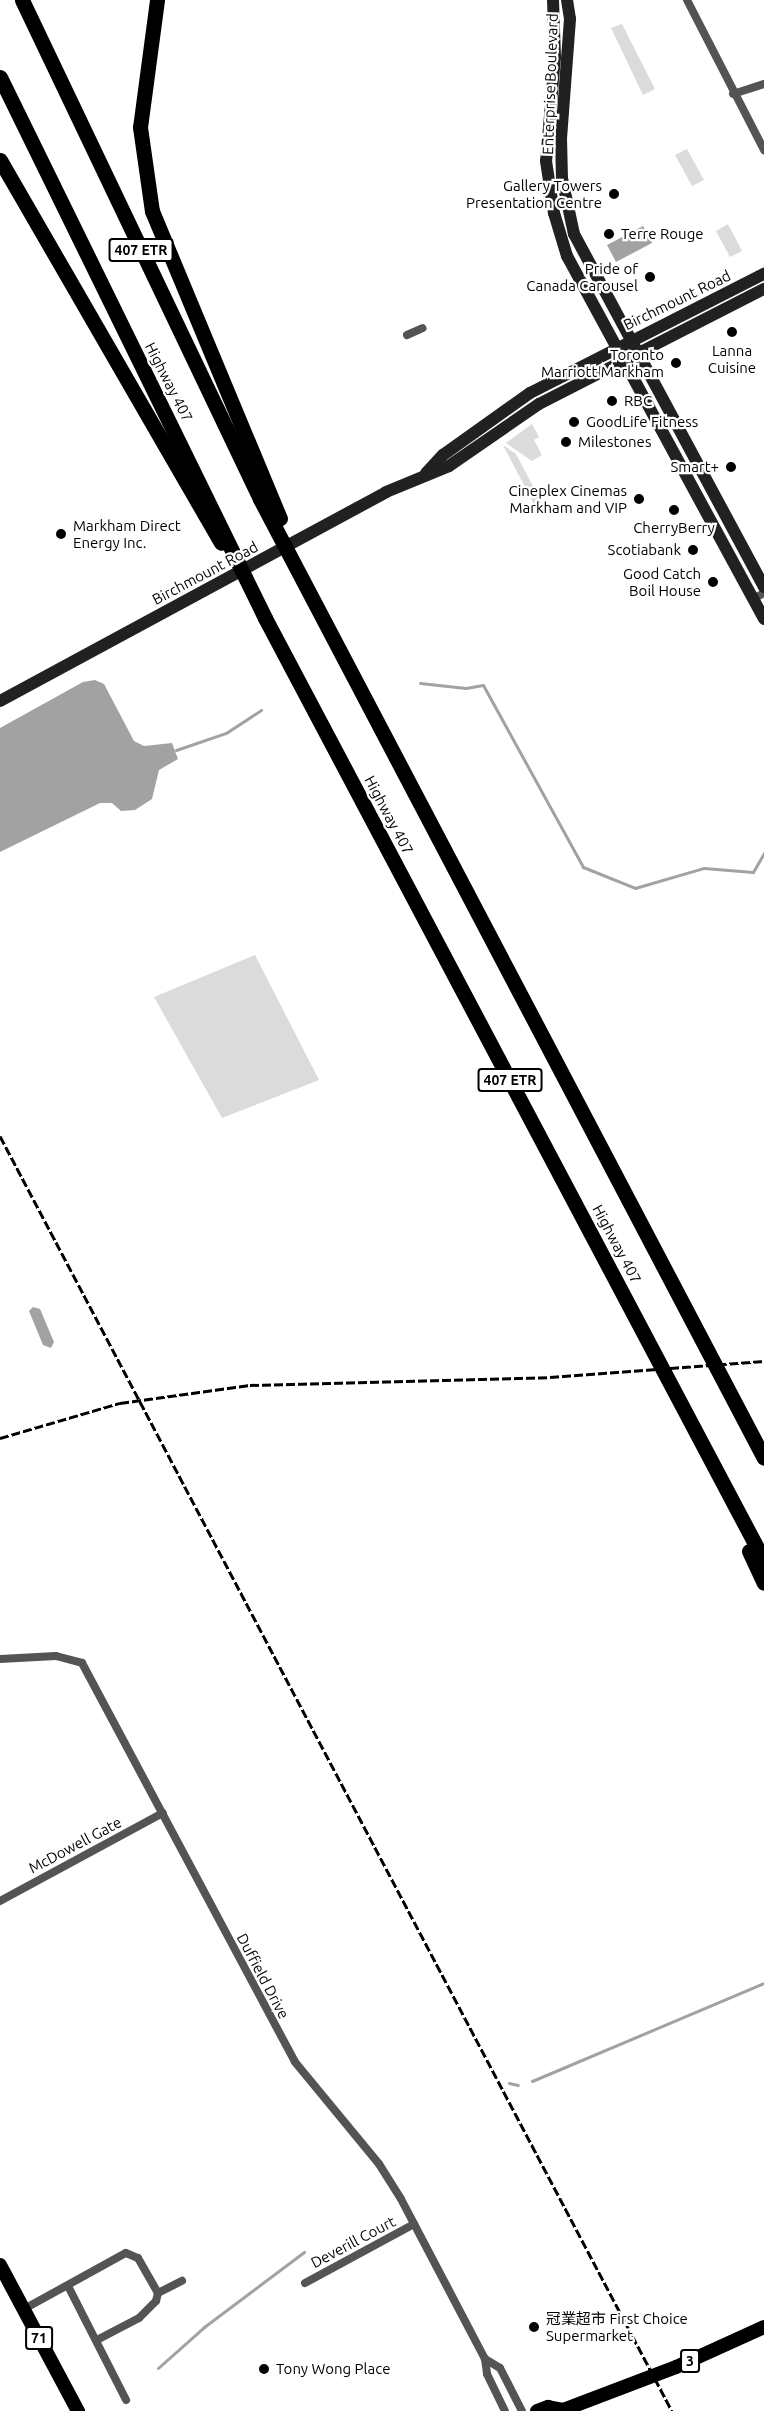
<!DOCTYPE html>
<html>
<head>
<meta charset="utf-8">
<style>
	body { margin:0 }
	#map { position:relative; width:764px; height:2411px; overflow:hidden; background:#fff; font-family:Ubuntu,"Noto Sans SC",sans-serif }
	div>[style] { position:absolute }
	.green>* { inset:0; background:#dbdbdb }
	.water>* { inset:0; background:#a2a2a2 }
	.stream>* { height:3px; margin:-1.5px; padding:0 1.5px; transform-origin:1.5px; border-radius:1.5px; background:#a2a2a2 }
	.street>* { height:8px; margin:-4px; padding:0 4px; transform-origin:4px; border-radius:4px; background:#545454 }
	.secondary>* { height:12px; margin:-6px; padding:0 6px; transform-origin:6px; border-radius:6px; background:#212121 }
	.primary>* { height:14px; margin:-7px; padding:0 7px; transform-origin:7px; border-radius:7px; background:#000 }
	.highway>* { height:15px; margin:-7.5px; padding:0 7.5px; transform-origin:7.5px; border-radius:7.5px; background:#000 }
	.rail>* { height:3px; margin-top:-1.5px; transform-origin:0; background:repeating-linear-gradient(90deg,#000 0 9px,transparent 0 12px) }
	.dots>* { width:16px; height:16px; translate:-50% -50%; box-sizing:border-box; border:3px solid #fff; border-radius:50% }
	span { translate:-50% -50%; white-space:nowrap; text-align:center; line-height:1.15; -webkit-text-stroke:4.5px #fff; paint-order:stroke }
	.shield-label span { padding:2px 4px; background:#fff; border:2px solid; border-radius:4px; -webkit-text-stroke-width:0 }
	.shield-label { font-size:14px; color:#000; font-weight:700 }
	.street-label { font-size:15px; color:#000 }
	.poi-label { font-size:15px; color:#000 }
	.right { translate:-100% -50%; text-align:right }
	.left { translate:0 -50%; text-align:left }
</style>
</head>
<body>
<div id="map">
	<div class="green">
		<i style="clip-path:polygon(622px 24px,655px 89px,643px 95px,611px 28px)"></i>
		<i style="clip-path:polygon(687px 149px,704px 180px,692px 186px,675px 155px)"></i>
		<i style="clip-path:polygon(728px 224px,742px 251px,730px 257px,716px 231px)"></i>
		<i style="clip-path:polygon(532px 424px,539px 437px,534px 440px,542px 455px,532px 461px,506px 443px)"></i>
		<i style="clip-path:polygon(503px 445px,516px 454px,545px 509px,538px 512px)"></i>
		<i style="clip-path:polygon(255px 955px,319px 1080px,222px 1118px,154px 997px)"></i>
	</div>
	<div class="water">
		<i style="clip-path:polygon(643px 226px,652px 243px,616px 262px,607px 245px)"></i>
		<i style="clip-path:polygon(95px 680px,104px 684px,134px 741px,144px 746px,172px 743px,178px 759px,159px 770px,152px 799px,135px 810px,121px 811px,112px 803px,100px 803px,0 852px,0 728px,83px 682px)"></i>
		<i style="clip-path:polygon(33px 1307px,40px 1309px,54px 1342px,51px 1348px,43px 1345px,29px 1311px)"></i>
	</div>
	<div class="stream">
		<i style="left:420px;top:683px;width:46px;rotate:6.2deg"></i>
		<i style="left:466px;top:688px;width:17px;rotate:-10deg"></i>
		<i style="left:483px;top:685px;width:208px;rotate:61.2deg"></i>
		<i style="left:583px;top:867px;width:56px;rotate:22deg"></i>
		<i style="left:635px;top:888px;width:72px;rotate:-16.2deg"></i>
		<i style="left:704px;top:868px;width:49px;rotate:4.7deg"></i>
		<i style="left:753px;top:872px;width:22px;rotate:-60deg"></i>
		<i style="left:176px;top:750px;width:53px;rotate:-18.8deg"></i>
		<i style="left:226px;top:733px;width:42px;rotate:-33.3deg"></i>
		<i style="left:532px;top:2081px;width:252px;rotate:-22.9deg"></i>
		<i style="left:509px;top:2083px;width:9px;rotate:13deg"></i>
		<i style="left:158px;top:2368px;width:62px;rotate:-41.7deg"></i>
		<i style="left:204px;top:2327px;width:125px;rotate:-36.9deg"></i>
	</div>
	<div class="street">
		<i style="left:687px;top:0;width:169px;rotate:62.8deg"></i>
		<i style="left:733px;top:94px;width:33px;rotate:-18deg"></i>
		<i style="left:407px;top:335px;width:17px;rotate:-24deg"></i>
		<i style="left:753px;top:599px;width:13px;rotate:-29deg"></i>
		<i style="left:0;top:1659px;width:56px;rotate:-3.1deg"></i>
		<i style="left:56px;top:1656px;width:27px;rotate:15deg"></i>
		<i style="left:82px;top:1663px;width:452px;rotate:61.9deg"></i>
		<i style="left:295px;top:2062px;width:132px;rotate:50.5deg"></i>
		<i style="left:379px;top:2164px;width:41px;rotate:57.8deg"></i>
		<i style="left:401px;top:2199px;width:181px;rotate:62.3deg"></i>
		<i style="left:485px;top:2359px;width:15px;rotate:82deg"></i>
		<i style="left:487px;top:2374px;width:41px;rotate:64.1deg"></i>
		<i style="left:0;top:1901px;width:185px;rotate:-28.4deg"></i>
		<i style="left:305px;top:2283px;width:124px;rotate:-28.4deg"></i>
		<i style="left:68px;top:2286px;width:128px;rotate:63deg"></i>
		<i style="left:158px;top:2293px;width:27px;rotate:-27deg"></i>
		<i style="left:24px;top:2309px;width:116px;rotate:-28.8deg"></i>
		<i style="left:126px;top:2253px;width:13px;rotate:23deg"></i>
		<i style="left:138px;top:2258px;width:40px;rotate:60.3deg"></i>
		<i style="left:158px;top:2293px;width:8px;rotate:104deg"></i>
		<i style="left:156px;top:2301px;width:24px;rotate:135deg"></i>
		<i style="left:139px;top:2318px;width:47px;rotate:152.4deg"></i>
		<i style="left:485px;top:2359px;width:17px;rotate:31deg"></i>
		<i style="left:500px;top:2368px;width:48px;rotate:62.9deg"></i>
	</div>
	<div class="secondary">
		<i style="left:553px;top:0;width:57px;rotate:88deg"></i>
		<i style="left:555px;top:57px;width:104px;rotate:94.9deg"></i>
		<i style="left:546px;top:161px;width:53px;rotate:81.3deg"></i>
		<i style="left:554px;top:213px;width:45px;rotate:73.2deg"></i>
		<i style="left:567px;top:256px;width:413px;rotate:61.5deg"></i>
		<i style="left:567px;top:0;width:19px;rotate:81deg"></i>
		<i style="left:570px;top:19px;width:119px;rotate:94.3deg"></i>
		<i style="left:561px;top:138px;width:40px;rotate:88.6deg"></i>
		<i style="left:562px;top:178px;width:57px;rotate:77.9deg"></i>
		<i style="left:574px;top:234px;width:401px;rotate:61.7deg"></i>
		<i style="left:426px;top:473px;width:25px;rotate:-47deg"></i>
		<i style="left:443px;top:455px;width:107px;rotate:-35.5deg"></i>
		<i style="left:530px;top:393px;width:263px;rotate:-27deg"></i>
		<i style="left:0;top:701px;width:439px;rotate:-28.4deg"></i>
		<i style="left:386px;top:492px;width:68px;rotate:-22.4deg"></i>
		<i style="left:449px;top:466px;width:109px;rotate:-34.6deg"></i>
		<i style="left:539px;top:404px;width:253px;rotate:-27.1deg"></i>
	</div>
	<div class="primary">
		<i style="left:0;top:2265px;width:166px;rotate:61.9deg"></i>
		<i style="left:537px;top:2411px;width:12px;rotate:-20deg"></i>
		<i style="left:548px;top:2407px;width:15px;rotate:11deg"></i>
		<i style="left:563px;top:2410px;width:121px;rotate:-20.8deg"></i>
		<i style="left:676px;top:2367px;width:97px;rotate:-24.4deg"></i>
	</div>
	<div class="highway">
		<i style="left:22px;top:0;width:553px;rotate:64.5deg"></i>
		<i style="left:260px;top:499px;width:1083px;rotate:62.28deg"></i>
		<i style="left:157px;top:0;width:128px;rotate:97.6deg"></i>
		<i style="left:140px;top:127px;width:85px;rotate:81.9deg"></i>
		<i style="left:152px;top:211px;width:333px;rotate:67.4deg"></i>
		<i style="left:0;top:77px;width:602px;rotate:63.9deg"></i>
		<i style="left:265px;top:618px;width:1067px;rotate:62.11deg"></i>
		<i style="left:0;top:160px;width:442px;rotate:60deg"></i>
		<i style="left:749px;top:1551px;width:35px;rotate:65deg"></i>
	</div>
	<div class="rail">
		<i style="left:0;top:1136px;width:1441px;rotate:62.21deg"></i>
		<i style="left:0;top:1438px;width:125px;rotate:-16.3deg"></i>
		<i style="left:120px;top:1403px;width:131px;rotate:-7.9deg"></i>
		<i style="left:250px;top:1385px;width:300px;rotate:-1.5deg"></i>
		<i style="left:550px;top:1377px;width:215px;rotate:-4.3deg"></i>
	</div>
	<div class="dots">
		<i style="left:614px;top:194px;background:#000"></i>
		<i style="left:609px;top:234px;background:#000"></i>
		<i style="left:650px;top:277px;background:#000"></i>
		<i style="left:732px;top:332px;background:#000"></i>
		<i style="left:676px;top:363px;background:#000"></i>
		<i style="left:612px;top:401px;background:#000"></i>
		<i style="left:574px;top:422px;background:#000"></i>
		<i style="left:566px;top:442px;background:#000"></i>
		<i style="left:731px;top:467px;background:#000"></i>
		<i style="left:639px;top:499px;background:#000"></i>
		<i style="left:674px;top:510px;background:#000"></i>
		<i style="left:61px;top:534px;background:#000"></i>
		<i style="left:693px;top:550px;background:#000"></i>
		<i style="left:713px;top:582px;background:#000"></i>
		<i style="left:534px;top:2327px;background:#000"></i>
		<i style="left:264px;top:2369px;background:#000"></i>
	</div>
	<div class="shield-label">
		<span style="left:141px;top:250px">407 ETR</span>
		<span style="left:510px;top:1080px">407 ETR</span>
		<span style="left:39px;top:2338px">71</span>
		<span style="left:690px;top:2361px">3</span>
	</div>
	<div class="street-label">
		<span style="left:550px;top:84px;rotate:-88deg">Enterprise Boulevard</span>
		<span style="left:677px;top:300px;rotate:-26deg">Birchmount Road</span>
		<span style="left:169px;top:382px;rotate:63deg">Highway 407</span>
		<span style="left:205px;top:573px;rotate:-28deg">Birchmount Road</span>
		<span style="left:389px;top:815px;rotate:62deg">Highway 407</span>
		<span style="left:617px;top:1244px;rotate:62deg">Highway 407</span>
		<span style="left:75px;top:1845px;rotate:-28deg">McDowell Gate</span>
		<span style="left:263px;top:1976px;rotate:62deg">Duffield Drive</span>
		<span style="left:353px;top:2242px;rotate:-28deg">Deverill Court</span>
	</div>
	<div class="poi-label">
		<span class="right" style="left:602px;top:194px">Gallery Towers<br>Presentation Centre</span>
		<span class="left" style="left:621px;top:234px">Terre Rouge</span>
		<span class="right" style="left:638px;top:277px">Pride of<br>Canada Carousel</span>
		<span style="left:732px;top:359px">Lanna<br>Cuisine</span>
		<span class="right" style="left:664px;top:363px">Toronto<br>Marriott Markham</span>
		<span class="left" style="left:624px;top:401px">RBC</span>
		<span class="left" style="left:586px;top:422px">GoodLife Fitness</span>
		<span class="left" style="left:578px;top:442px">Milestones</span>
		<span class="right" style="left:719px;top:467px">Smart+</span>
		<span class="right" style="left:627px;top:499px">Cineplex Cinemas<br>Markham and VIP</span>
		<span class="left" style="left:73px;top:534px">Markham Direct<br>Energy Inc.</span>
		<span style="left:674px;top:528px">CherryBerry</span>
		<span class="right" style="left:681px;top:550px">Scotiabank</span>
		<span class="right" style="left:701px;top:582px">Good Catch<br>Boil House</span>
		<span class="left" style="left:546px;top:2327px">冠業超市 First Choice<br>Supermarket</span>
		<span class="left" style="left:276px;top:2369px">Tony Wong Place</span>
	</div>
</div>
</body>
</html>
